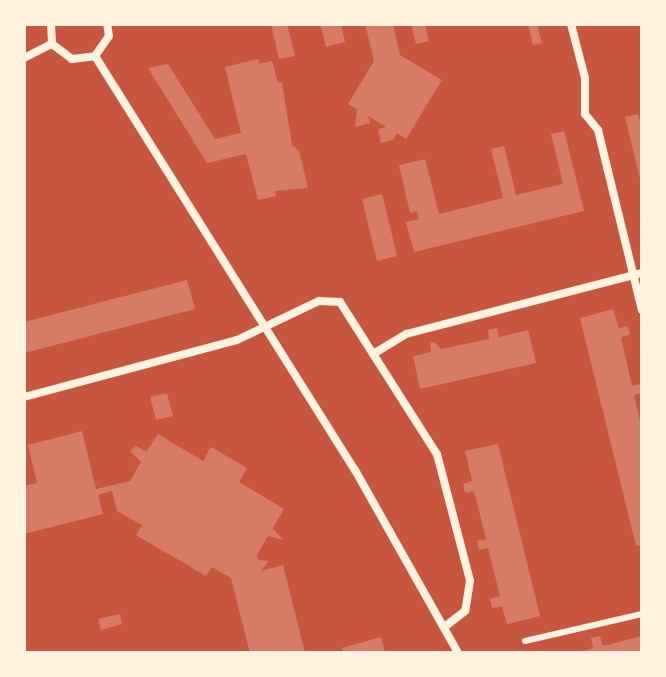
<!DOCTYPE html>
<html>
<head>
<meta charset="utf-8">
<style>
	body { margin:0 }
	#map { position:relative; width:666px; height:677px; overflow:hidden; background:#c8553d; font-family:Jost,sans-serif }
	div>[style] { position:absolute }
	.building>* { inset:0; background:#d67c66 }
	.service>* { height:6px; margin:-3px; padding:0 3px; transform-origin:3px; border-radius:3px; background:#fff3e0 }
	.minor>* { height:8px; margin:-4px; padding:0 4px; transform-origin:4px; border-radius:4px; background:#fff3e0 }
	span { translate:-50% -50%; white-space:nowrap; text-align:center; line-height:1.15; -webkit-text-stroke:8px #fff3e0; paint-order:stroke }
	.frame { position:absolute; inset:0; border:26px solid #fff3e0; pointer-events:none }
</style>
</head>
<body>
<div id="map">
	<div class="building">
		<i style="clip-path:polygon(271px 24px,287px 24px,295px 56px,279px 59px)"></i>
		<i style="clip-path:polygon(320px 24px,341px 24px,345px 42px,326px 47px)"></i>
		<i style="clip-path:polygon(365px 24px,393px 24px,400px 55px,442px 80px,406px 139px,397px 133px,393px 140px,381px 143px,378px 129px,386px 127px,368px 116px,370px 123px,355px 127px,357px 109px,348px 104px,374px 61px)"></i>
		<i style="clip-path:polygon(411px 24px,425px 24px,429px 41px,416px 44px)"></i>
		<i style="clip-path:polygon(528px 24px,537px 24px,542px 43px,533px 45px)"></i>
		<i style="clip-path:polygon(258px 59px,259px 64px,272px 61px,278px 83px,282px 82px,292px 145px,299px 151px,308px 188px,275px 191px,276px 196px,258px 200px,246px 154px,207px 163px,148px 68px,168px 64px,215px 139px,241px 133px,225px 67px)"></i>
		<i style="clip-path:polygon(638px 114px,642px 132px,641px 183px,625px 117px)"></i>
		<i style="clip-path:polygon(564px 131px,584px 211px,414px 252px,406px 222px,419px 219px,417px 211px,410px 213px,399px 165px,425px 159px,439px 214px,503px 198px,491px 149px,504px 146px,516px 195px,563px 184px,551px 134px)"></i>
		<i style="clip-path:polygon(382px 194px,397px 256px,377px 261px,362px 199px)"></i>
		<i style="clip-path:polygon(187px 280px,195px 309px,24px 353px,24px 322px)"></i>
		<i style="clip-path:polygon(613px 309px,619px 328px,628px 326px,630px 335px,621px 337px,632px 386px,642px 384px,642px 393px,634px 395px,642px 429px,642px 545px,636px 546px,580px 318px)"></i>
		<i style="clip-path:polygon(497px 328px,499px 337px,528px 330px,536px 363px,420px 389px,413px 356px,431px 352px,430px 343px,434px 342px,441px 349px,489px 339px,488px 330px)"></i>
		<i style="clip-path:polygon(167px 393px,173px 416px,156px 420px,150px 397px)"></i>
		<i style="clip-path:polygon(82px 431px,96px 489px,130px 481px,141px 462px,130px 451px,136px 446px,146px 452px,158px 434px,203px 461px,211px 447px,247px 468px,239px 482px,284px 509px,273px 528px,283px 540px,268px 536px,257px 555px,258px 560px,269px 561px,261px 571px,283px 565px,305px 653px,250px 653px,231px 578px,212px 567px,206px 576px,136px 535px,142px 525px,117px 511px,112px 491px,98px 495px,103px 514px,24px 534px,24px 486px,37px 483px,28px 445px)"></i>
		<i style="clip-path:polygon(498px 444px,540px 616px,507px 624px,502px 606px,492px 608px,490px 599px,500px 596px,488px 548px,479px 550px,477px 541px,486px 539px,474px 491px,465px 493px,463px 484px,472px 481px,465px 451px)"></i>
		<i style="clip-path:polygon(120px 614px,122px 624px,101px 630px,98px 619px)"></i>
		<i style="clip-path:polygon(600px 636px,603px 646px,642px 636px,642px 653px,577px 653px,593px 648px,591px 638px)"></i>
		<i style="clip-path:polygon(381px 637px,385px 653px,343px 653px,342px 648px)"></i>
	</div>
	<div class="service">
		<i style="left:525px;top:641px;width:120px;rotate:-13deg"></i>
	</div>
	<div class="minor">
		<i style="left:51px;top:24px;width:20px;rotate:87deg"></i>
		<i style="left:52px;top:44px;width:25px;rotate:37deg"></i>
		<i style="left:72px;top:59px;width:23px;rotate:-7deg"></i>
		<i style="left:95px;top:56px;width:24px;rotate:-55deg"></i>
		<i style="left:109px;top:36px;width:12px;rotate:-99deg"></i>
		<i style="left:571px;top:24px;width:56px;rotate:75.5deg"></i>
		<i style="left:585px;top:78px;width:36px;rotate:90deg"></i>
		<i style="left:585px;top:114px;width:21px;rotate:51deg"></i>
		<i style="left:598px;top:130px;width:185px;rotate:76.3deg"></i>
		<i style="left:95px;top:56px;width:489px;rotate:57.9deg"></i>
		<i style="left:355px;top:470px;width:210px;rotate:60.6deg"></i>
		<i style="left:24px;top:58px;width:31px;rotate:-27deg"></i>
		<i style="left:373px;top:354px;width:39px;rotate:-31deg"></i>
		<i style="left:406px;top:334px;width:244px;rotate:-14.5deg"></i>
		<i style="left:24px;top:397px;width:220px;rotate:-15deg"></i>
		<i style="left:237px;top:340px;width:91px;rotate:-25.4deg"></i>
		<i style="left:319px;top:301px;width:21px;rotate:3deg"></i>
		<i style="left:340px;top:302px;width:180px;rotate:57.5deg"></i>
		<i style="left:437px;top:454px;width:131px;rotate:75.4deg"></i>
		<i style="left:470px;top:581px;width:30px;rotate:99deg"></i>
		<i style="left:465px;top:611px;width:24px;rotate:142deg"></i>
	</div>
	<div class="frame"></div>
</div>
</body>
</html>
